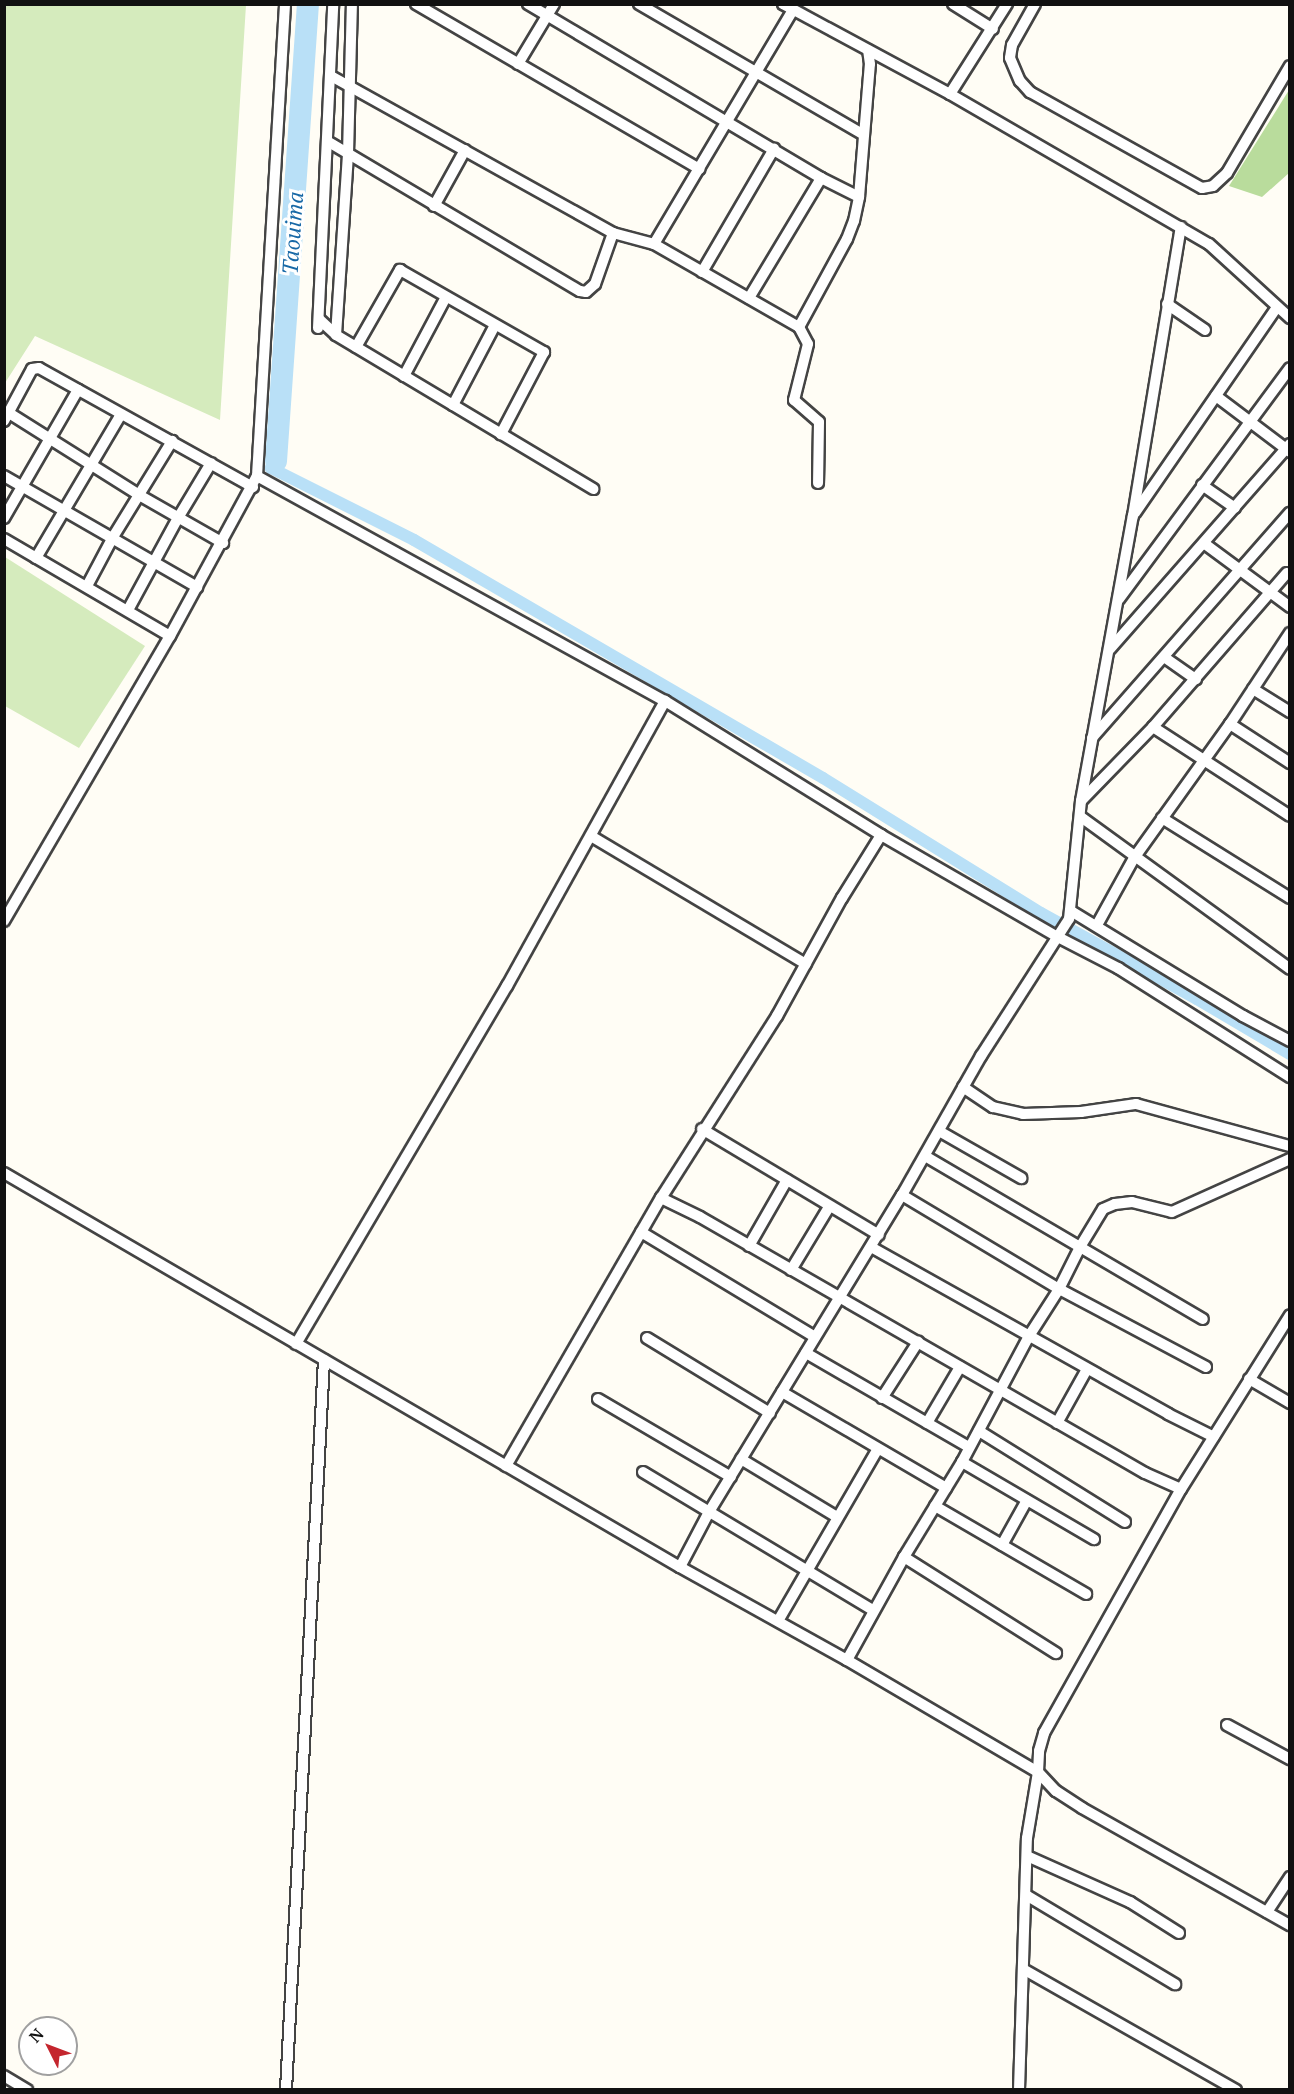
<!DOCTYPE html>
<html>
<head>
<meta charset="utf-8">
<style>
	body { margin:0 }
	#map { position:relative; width:1294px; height:2094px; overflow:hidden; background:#fffdf5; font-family:"PT Serif",serif }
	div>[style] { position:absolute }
	.green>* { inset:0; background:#d5ebbd }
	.forest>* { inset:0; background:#b9dc9c }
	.canal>* { height:12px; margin:-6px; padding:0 6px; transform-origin:6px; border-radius:6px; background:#b9e0f7 }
	.river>* { height:22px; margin:-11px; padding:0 11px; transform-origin:11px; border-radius:11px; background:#b9e0f7 }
	.roads { filter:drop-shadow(2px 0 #444) drop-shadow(-2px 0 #444) drop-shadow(0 2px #444) drop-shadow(0 -2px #444) }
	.minor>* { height:10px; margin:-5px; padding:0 5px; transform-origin:5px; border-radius:5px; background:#fff }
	span { translate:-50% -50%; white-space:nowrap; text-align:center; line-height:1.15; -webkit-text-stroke:6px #fff; paint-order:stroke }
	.water-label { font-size:22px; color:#1768a6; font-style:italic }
	.frame { position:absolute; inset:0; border:6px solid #111; pointer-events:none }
	.north { position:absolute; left:18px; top:2016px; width:60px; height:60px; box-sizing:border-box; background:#fff; border:2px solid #a0a0a0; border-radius:50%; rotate:312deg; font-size:16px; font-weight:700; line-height:24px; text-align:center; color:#111 }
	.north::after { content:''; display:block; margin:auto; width:21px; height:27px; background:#c4262e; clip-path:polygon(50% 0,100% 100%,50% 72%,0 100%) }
</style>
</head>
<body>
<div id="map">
	<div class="green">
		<i style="clip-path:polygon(5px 4px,246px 5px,220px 420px,35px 336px,5px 383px)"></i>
		<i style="clip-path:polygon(5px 557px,145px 646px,79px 748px,5px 706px)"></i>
	</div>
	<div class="forest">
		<i style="clip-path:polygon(1289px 90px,1289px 173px,1262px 197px,1229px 186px)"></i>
	</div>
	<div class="canal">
		<i style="left:276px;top:461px;width:9px;rotate:126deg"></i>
		<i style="left:271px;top:468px;width:160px;rotate:26.7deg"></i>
		<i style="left:414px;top:540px;width:473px;rotate:30.2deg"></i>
		<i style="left:823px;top:778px;width:256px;rotate:31.8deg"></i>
		<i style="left:1041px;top:913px;width:178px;rotate:28.9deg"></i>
		<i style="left:1197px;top:999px;width:108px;rotate:30.6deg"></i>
	</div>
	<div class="river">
		<i style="left:276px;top:461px;width:458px;rotate:-86deg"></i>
	</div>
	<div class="roads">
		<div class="minor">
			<i style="left:416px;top:4px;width:328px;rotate:30.2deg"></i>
			<i style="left:528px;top:4px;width:341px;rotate:30.7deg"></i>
			<i style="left:821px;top:178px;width:42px;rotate:26.6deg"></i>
			<i style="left:639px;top:4px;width:260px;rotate:30.2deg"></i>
			<i style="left:783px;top:4px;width:190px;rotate:28.3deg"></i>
			<i style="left:950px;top:94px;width:299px;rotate:30.1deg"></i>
			<i style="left:1209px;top:244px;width:110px;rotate:42.4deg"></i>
			<i style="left:953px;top:4px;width:47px;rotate:32deg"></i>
			<i style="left:1035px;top:4px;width:47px;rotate:119.3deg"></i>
			<i style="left:1012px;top:45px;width:13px;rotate:99deg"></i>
			<i style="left:1010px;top:58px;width:25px;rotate:67deg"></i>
			<i style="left:1020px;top:81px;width:15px;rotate:48deg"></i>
			<i style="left:1030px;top:92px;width:197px;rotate:29.2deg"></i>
			<i style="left:1202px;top:188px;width:11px;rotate:-10deg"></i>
			<i style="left:1213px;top:186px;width:19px;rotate:-43deg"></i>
			<i style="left:1227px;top:173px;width:124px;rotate:-59.5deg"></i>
			<i style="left:518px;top:64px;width:70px;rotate:-59deg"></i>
			<i style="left:331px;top:76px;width:323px;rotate:29.1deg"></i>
			<i style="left:613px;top:233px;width:42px;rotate:15deg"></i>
			<i style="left:654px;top:244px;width:167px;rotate:29.8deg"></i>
			<i style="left:799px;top:327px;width:19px;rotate:62deg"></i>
			<i style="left:808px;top:344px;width:58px;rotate:104deg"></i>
			<i style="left:794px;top:400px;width:33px;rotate:41deg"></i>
			<i style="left:819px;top:422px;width:61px;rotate:90.9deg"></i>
			<i style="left:950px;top:94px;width:107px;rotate:-57.7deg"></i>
			<i style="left:327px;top:141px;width:294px;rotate:30.7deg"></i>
			<i style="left:580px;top:291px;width:6px;rotate:9deg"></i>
			<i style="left:586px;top:292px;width:12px;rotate:-42deg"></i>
			<i style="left:595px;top:284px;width:54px;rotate:-70.6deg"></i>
			<i style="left:434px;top:206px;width:64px;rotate:-61deg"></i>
			<i style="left:654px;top:244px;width:272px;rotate:-59.3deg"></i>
			<i style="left:702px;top:272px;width:143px;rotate:-59.7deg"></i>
			<i style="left:749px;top:298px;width:140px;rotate:-59deg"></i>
			<i style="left:1167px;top:304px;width:46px;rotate:34.4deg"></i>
			<i style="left:319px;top:319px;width:23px;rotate:43deg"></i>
			<i style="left:336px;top:335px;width:300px;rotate:30.9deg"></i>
			<i style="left:799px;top:327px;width:100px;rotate:-61.4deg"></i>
			<i style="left:847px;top:239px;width:19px;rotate:-69deg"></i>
			<i style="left:854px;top:221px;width:25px;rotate:-78deg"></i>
			<i style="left:859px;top:197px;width:133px;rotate:-85.3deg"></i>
			<i style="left:870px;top:64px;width:14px;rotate:-98deg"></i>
			<i style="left:318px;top:328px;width:324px;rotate:-87.3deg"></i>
			<i style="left:336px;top:335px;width:181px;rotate:-86.2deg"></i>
			<i style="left:348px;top:154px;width:150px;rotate:-88.5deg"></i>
			<i style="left:356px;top:347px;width:89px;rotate:-60.3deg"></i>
			<i style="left:400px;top:270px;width:166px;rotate:29.7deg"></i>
			<i style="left:544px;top:352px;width:93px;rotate:117.7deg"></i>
			<i style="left:404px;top:376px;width:89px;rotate:-62deg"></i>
			<i style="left:1216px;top:396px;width:93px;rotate:37.1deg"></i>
			<i style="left:453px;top:405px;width:90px;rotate:-62.3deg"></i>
			<i style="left:9px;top:413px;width:154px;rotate:32.2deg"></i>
			<i style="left:139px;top:495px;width:97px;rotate:29.7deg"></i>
			<i style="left:4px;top:421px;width:59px;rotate:-61.7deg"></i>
			<i style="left:32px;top:369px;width:7px;rotate:-8deg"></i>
			<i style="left:39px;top:368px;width:245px;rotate:29.1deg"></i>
			<i style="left:4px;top:476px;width:223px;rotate:29.9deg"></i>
			<i style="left:257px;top:476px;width:466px;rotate:28.9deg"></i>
			<i style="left:665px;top:701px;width:254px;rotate:31.8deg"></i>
			<i style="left:881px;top:835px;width:204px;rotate:30deg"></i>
			<i style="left:1058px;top:937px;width:68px;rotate:27.3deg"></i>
			<i style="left:1118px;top:968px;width:204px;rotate:32.4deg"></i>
			<i style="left:1202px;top:485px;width:40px;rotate:34.9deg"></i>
			<i style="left:1135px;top:513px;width:250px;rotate:-55.4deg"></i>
			<i style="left:4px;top:518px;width:148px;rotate:-60deg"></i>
			<i style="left:4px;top:539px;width:192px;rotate:30.3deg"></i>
			<i style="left:1205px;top:544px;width:106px;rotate:36.5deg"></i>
			<i style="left:36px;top:558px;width:167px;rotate:-59.4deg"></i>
			<i style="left:87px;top:586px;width:55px;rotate:-62deg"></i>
			<i style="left:113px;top:537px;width:113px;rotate:-58.4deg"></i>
			<i style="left:1119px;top:599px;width:287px;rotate:-53.5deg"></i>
			<i style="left:128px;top:610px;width:105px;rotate:-61.5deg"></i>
			<i style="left:178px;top:518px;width:64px;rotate:-59deg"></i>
			<i style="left:1110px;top:649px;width:273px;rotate:-48.7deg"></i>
			<i style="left:1164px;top:657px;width:39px;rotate:35deg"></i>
			<i style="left:1253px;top:689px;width:44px;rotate:31.9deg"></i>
			<i style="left:1230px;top:724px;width:72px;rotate:33deg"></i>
			<i style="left:1153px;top:727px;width:163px;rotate:33deg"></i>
			<i style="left:1092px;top:738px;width:300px;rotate:-48.7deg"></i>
			<i style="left:1082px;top:800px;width:102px;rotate:-45.8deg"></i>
			<i style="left:1153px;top:727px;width:204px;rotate:-49deg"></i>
			<i style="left:1081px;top:817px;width:258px;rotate:36deg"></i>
			<i style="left:1162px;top:818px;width:151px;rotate:32deg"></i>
			<i style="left:591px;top:836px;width:250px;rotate:30.8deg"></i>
			<i style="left:1071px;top:911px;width:202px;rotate:31.4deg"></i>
			<i style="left:1243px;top:1016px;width:53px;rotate:28deg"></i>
			<i style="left:4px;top:921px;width:330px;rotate:-59.8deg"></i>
			<i style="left:170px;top:636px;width:182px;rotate:-61.5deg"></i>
			<i style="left:257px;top:476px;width:473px;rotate:-86.6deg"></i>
			<i style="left:1097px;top:925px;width:77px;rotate:-61.1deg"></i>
			<i style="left:1134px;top:858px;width:165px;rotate:-54.4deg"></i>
			<i style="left:1230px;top:724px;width:109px;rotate:-56.6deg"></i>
			<i style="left:963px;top:1087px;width:36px;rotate:34deg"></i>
			<i style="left:993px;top:1107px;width:31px;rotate:13deg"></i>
			<i style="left:1023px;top:1114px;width:58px;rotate:-2deg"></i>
			<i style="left:1081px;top:1112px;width:56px;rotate:-8.3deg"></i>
			<i style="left:1136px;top:1104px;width:160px;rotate:15.3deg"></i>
			<i style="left:702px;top:1129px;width:206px;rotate:30.9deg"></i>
			<i style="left:939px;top:1131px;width:95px;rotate:29.8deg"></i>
			<i style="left:925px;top:1156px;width:322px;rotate:30.4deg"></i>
			<i style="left:4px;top:1173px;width:782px;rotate:30.24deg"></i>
			<i style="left:680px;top:1567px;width:191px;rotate:29.1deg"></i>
			<i style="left:847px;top:1660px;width:221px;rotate:30.4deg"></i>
			<i style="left:1038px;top:1772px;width:26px;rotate:47deg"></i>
			<i style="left:1056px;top:1791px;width:31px;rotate:33deg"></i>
			<i style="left:1082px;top:1808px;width:239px;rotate:29.4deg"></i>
			<i style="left:661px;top:1198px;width:43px;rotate:26deg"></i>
			<i style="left:700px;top:1217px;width:513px;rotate:29.91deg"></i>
			<i style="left:1145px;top:1473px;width:39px;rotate:24deg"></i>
			<i style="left:641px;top:1232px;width:203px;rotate:31.1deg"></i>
			<i style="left:749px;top:1246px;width:76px;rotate:-60.1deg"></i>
			<i style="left:871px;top:1247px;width:341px;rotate:29.3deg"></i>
			<i style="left:1168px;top:1414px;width:51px;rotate:26.6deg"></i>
			<i style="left:791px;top:1270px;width:74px;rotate:-58.9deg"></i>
			<i style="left:647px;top:1338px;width:144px;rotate:31.4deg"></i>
			<i style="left:296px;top:1344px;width:416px;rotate:-59.5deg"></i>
			<i style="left:507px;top:986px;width:326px;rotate:-61deg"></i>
			<i style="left:806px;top:1353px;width:188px;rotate:30deg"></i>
			<i style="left:1206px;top:1367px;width:166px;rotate:-152deg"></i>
			<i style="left:1059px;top:1289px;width:47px;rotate:-63.4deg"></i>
			<i style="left:1080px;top:1247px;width:44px;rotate:-58.8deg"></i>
			<i style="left:1103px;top:1209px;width:13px;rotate:-23deg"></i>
			<i style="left:1115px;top:1204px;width:17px;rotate:-7deg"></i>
			<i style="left:1132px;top:1202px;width:41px;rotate:14deg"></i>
			<i style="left:1172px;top:1212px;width:129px;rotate:-24.2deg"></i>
			<i style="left:1249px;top:1379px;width:48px;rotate:30.3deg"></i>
			<i style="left:782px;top:1392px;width:190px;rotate:30.3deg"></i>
			<i style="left:882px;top:1398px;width:67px;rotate:-57.3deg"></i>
			<i style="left:598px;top:1399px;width:154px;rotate:30.4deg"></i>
			<i style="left:927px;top:1423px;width:65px;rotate:-59.5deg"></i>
			<i style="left:1057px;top:1423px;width:62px;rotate:-60.9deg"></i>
			<i style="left:979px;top:1431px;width:172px;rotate:31.9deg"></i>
			<i style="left:741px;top:1459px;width:112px;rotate:31.1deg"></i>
			<i style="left:962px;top:1462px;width:153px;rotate:30.3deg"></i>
			<i style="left:506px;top:1466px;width:310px;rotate:-60deg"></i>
			<i style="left:661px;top:1198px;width:216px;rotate:-57.5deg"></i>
			<i style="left:777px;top:1016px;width:135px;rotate:-61.2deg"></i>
			<i style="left:842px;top:898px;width:74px;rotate:-58.2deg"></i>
			<i style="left:643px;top:1472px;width:268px;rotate:31deg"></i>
			<i style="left:935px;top:1506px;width:175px;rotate:30.2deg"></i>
			<i style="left:1002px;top:1545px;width:51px;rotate:-60.9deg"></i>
			<i style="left:904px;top:1557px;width:180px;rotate:32.3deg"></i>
			<i style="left:680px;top:1567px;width:62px;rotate:-62.2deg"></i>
			<i style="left:709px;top:1512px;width:371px;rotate:-58.7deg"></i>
			<i style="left:902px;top:1195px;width:160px;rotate:-60.4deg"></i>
			<i style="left:981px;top:1056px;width:163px;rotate:-57.3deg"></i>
			<i style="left:1069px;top:919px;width:119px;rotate:-84.2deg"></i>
			<i style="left:1081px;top:801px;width:290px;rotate:-79.7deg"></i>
			<i style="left:1133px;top:516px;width:293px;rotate:-80.6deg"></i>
			<i style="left:778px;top:1621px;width:198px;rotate:-59.9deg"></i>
			<i style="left:847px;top:1660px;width:118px;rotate:-61deg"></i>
			<i style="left:904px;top:1557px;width:111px;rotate:-58.6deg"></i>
			<i style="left:962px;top:1462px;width:143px;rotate:-62deg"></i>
			<i style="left:1029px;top:1336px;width:56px;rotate:-57.4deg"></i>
			<i style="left:1059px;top:1289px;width:183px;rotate:-149.1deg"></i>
			<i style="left:1227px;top:1725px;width:72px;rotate:28.4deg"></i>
			<i style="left:1027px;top:1856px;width:113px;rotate:24.1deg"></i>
			<i style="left:1130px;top:1902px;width:58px;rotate:32.3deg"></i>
			<i style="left:1026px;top:1895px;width:174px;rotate:30.9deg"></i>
			<i style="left:1267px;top:1912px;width:42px;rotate:-56.7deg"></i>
			<i style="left:1023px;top:1969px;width:245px;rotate:29.6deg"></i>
			<i style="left:4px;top:2076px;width:27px;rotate:31deg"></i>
			<i style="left:286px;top:2090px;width:731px;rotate:-87.02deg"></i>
			<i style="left:1019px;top:2090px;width:252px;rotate:-88.2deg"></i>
			<i style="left:1027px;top:1838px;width:67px;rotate:-80.5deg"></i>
			<i style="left:1038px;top:1772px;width:21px;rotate:-87deg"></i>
			<i style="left:1039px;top:1751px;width:19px;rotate:-74deg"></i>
			<i style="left:1044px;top:1733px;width:280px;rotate:-60.7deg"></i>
			<i style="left:1181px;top:1489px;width:205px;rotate:-57.9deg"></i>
		</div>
	</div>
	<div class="water-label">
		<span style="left:292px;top:233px;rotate:-86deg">Taouima</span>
	</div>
	<div class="frame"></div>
	<div class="north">N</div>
</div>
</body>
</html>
